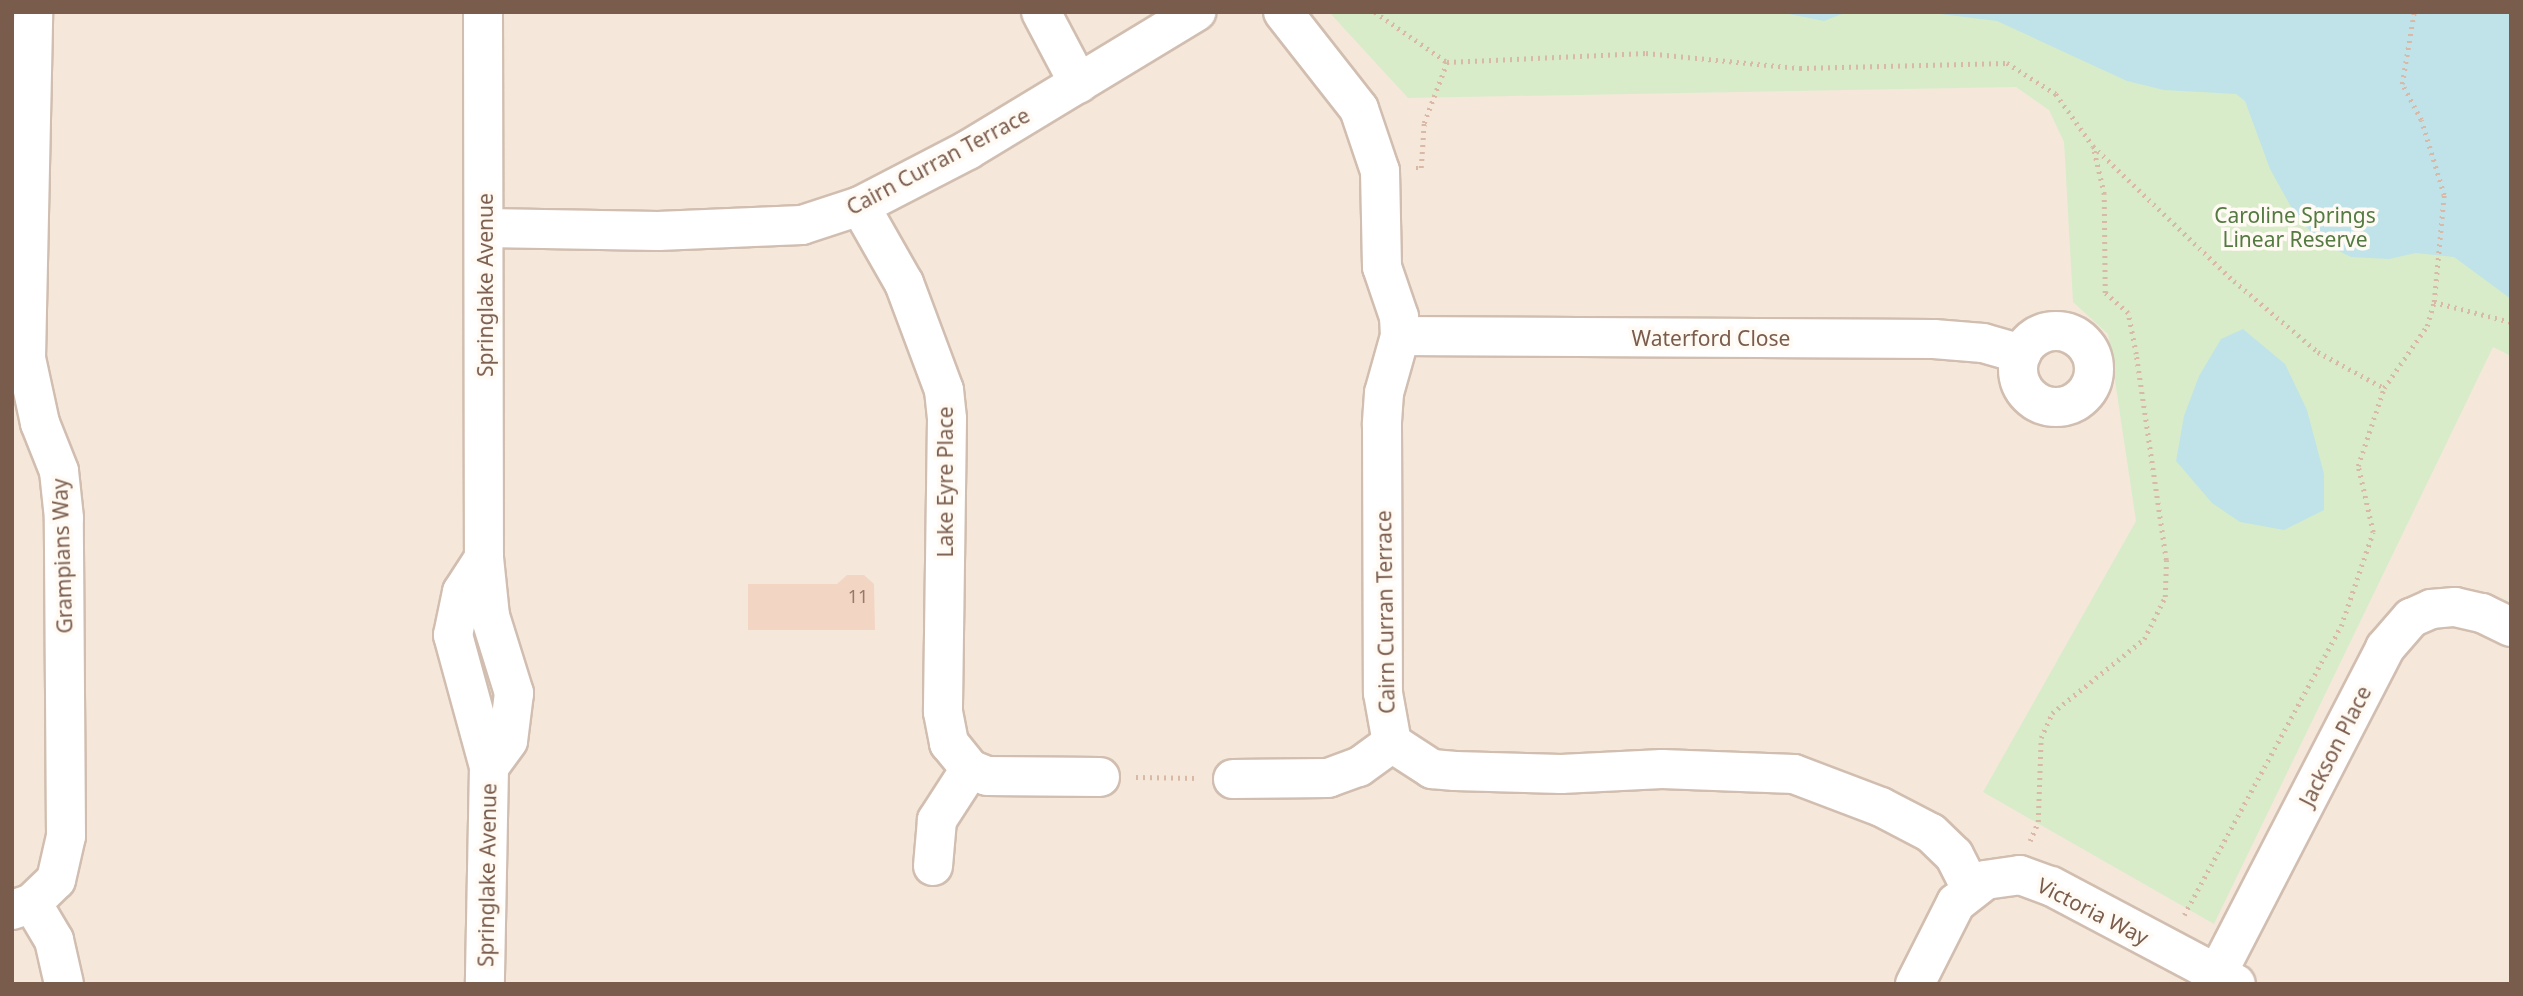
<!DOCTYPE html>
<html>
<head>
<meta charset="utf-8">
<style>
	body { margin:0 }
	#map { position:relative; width:2523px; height:996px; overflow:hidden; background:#fdf6ec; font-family:"Noto Sans",sans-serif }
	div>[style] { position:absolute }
	.residential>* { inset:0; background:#f5e8da }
	.green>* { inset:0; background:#d8ecc9 }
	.water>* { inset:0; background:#bfe3e8 }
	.building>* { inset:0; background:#f3d5c3 }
	.path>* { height:4.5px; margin-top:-2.25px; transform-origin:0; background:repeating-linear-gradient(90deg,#d9b8a5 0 2px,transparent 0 7px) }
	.roads { filter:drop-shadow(2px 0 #d1beb0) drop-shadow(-2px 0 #d1beb0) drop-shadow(0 2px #d1beb0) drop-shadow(0 -2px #d1beb0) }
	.minor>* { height:38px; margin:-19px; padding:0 19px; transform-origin:19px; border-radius:19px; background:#fff }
	.minor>.ring { margin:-19px; padding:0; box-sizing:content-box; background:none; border:38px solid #fff; border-radius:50% }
	span { translate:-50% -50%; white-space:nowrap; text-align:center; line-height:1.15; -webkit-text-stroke:7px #fffaf3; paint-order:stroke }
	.number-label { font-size:18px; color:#987a6a }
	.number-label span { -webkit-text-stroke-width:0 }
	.street-label { font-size:21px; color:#7a5c4d }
	.park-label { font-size:21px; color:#537a41 }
	.frame { position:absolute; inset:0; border:14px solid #7a5c4d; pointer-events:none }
</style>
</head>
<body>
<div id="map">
	<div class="residential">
		<i style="clip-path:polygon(12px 12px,2511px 12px,2511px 984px,12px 984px)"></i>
	</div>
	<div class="green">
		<i style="clip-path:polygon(1329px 12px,2511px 12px,2511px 356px,2493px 347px,2214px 924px,1983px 792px,2136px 521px,2108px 334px,2073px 302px,2064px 142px,2049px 110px,2016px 87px,1408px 98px)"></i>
	</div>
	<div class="water">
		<i style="clip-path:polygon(1706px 12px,1847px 12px,1824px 21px,1784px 13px)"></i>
		<i style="clip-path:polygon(1924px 12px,2511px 12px,2511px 299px,2454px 257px,2416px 253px,2389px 259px,2351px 257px,2319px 241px,2295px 214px,2270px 169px,2245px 101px,2236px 94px,2164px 90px,2127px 81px,1997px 21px)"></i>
		<i style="clip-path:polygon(2243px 329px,2285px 364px,2307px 410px,2324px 474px,2324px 510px,2284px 530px,2240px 522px,2212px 503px,2176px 461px,2184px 416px,2199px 376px,2221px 339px)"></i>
	</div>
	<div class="building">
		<i style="clip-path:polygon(847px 575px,864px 575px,874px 584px,875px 630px,748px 630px,748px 584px,837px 584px)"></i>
	</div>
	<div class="path">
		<i style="left:1375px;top:12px;width:88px;rotate:34.8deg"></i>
		<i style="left:1447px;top:62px;width:199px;rotate:-2.6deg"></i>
		<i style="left:1646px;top:53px;width:155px;rotate:5.6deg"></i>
		<i style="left:1800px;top:68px;width:207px;rotate:-1.4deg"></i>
		<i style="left:2007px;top:63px;width:58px;rotate:32.3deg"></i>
		<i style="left:2056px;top:94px;width:64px;rotate:54.6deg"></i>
		<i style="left:2093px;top:146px;width:195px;rotate:43.8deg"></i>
		<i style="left:2234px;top:281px;width:110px;rotate:40.2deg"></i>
		<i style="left:2318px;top:352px;width:75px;rotate:28.6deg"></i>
		<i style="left:1416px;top:168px;width:5px"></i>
		<i style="left:1421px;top:168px;width:45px;rotate:-86.2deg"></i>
		<i style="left:1424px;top:123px;width:65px;rotate:-69.3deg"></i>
		<i style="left:2434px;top:302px;width:80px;rotate:14.6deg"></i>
		<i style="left:1136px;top:777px;width:61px;rotate:0.9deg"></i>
		<i style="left:2030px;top:841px;width:21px;rotate:-67deg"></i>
		<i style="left:2038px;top:822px;width:84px;rotate:-88deg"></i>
		<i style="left:2041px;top:738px;width:27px;rotate:-66deg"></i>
		<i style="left:2052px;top:713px;width:118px;rotate:-38.8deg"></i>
		<i style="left:2144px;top:639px;width:47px;rotate:-63.4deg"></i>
		<i style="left:2165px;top:597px;width:37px;rotate:-88deg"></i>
		<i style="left:2166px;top:560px;width:208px;rotate:-98.3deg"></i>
		<i style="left:2136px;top:354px;width:42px;rotate:-101deg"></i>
		<i style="left:2128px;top:313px;width:30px;rotate:-139deg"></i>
		<i style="left:2105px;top:293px;width:99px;rotate:-90.6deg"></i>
		<i style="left:2104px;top:194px;width:48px;rotate:-103.2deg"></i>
		<i style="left:2184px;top:915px;width:329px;rotate:-61.5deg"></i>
		<i style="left:2341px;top:626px;width:99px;rotate:-71.2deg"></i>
		<i style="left:2373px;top:532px;width:68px;rotate:-102.8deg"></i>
		<i style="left:2358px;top:466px;width:82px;rotate:-71.6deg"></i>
		<i style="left:2384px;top:388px;width:75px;rotate:-55.3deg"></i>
		<i style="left:2427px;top:326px;width:25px;rotate:-74deg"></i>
		<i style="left:2434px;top:302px;width:107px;rotate:-84.7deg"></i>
		<i style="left:2444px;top:195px;width:78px;rotate:-107deg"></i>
		<i style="left:2421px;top:120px;width:41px;rotate:-117.8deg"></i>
		<i style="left:2402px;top:84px;width:73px;rotate:-80.5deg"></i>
	</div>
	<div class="roads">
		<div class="minor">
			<i style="left:483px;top:12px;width:546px;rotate:89.9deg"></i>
			<i style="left:484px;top:558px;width:58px;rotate:84.1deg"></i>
			<i style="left:490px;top:616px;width:81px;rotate:72.7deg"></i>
			<i style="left:514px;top:693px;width:48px;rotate:97.1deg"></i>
			<i style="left:508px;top:741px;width:32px;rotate:126deg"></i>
			<i style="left:1041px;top:12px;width:81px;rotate:62.2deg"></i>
			<i style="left:1283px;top:12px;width:123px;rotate:51.9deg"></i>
			<i style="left:1359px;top:109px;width:65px;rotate:71.3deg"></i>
			<i style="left:1380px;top:171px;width:96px;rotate:88.8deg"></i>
			<i style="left:1382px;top:267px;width:53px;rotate:71.2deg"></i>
			<i style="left:1399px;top:317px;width:19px;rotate:87deg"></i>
			<i style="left:1400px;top:336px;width:59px;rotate:105.7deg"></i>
			<i style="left:1384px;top:393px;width:32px;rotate:94deg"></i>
			<i style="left:1382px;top:425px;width:268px;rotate:89.8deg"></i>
			<i style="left:1383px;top:693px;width:51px;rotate:79.8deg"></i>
			<i style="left:1392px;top:743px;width:48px;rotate:33deg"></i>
			<i style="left:1432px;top:769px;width:23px;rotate:5deg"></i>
			<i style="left:1455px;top:771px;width:106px;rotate:1.6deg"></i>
			<i style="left:1561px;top:774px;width:101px;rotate:-2.8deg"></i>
			<i style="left:1662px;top:769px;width:132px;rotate:2.2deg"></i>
			<i style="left:1794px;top:774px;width:93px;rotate:20.8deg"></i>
			<i style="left:1881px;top:807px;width:56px;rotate:27.5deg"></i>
			<i style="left:1931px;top:833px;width:32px;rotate:44deg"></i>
			<i style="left:1954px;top:855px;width:38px;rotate:63deg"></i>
			<i style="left:860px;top:206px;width:89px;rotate:60.3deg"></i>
			<i style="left:904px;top:283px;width:114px;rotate:69.5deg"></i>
			<i style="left:944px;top:390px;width:29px;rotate:84deg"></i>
			<i style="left:947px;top:419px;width:293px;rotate:90.8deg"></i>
			<i style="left:943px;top:712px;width:32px;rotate:79deg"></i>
			<i style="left:949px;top:743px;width:33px;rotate:51deg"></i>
			<i style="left:970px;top:769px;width:18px;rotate:22deg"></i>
			<i style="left:987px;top:776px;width:113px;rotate:0.5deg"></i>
			<i style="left:486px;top:228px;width:172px;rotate:1deg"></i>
			<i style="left:658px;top:231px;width:144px;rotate:-2.4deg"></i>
			<i style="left:802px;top:225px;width:61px;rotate:-18.1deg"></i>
			<i style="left:860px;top:206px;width:122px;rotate:-27.4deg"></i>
			<i style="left:968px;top:150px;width:267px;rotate:-31.2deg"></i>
			<i class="ring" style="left:2018px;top:331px;width:38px;height:38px"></i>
			<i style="left:1400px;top:336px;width:534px;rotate:0.32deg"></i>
			<i style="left:1934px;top:339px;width:49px;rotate:4.7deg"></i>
			<i style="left:1983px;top:343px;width:40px;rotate:16deg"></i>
			<i style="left:484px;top:558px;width:40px;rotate:122.9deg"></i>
			<i style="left:462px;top:592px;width:44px;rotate:101.8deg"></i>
			<i style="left:453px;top:635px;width:137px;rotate:74.7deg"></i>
			<i style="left:489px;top:767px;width:217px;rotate:91.1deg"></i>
			<i style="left:1233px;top:779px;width:95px;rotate:-0.6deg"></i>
			<i style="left:1328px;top:778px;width:33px;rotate:-20deg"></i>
			<i style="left:1359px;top:767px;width:41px;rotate:-36deg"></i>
			<i style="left:933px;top:866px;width:46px;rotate:-85deg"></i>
			<i style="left:937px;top:820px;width:61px;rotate:-57.1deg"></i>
			<i style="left:32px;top:903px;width:43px;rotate:59.3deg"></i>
			<i style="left:54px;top:940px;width:45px;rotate:77.2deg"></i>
			<i style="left:12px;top:910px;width:21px;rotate:-19deg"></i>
			<i style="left:32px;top:903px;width:33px;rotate:-44deg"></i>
			<i style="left:56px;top:880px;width:45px;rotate:-77.2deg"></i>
			<i style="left:66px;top:836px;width:318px;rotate:-90.4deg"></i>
			<i style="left:64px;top:518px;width:47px;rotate:-96.1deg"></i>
			<i style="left:59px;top:471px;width:52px;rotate:-111.6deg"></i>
			<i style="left:40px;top:423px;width:66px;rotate:-102.2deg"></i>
			<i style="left:26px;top:358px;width:346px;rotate:-88.8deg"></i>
			<i style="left:2217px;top:974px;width:367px;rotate:-62.7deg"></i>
			<i style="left:2385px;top:648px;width:40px;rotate:-49deg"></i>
			<i style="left:2411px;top:618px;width:22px;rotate:-24deg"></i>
			<i style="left:2431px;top:609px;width:24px;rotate:-5deg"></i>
			<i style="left:2455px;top:607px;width:28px;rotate:13deg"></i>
			<i style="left:2482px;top:613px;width:32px;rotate:26deg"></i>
			<i style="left:1915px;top:984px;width:91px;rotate:-63.2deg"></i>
			<i style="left:1956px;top:903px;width:37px;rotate:-38deg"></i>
			<i style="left:1985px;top:880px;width:35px;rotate:-8deg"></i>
			<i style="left:2020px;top:875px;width:33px;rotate:20deg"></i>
			<i style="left:2051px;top:886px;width:209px;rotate:27.9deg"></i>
		</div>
	</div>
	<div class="number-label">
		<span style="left:858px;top:596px">11</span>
	</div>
	<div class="street-label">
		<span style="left:938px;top:161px;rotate:-28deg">Cairn Curran Terrace</span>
		<span style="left:485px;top:285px;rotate:-90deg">Springlake Avenue</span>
		<span style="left:1711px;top:338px">Waterford Close</span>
		<span style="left:945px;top:482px;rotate:-90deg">Lake Eyre Place</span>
		<span style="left:62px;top:556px;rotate:-92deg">Grampians Way</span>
		<span style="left:1385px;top:612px;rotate:-91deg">Cairn Curran Terrace</span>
		<span style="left:2335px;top:746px;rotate:-63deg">Jackson Place</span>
		<span style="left:487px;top:875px;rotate:-89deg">Springlake Avenue</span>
		<span style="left:2093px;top:911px;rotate:27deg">Victoria Way</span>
	</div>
	<div class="park-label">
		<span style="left:2295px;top:227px">Caroline Springs<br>Linear Reserve</span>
	</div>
	<div class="frame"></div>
</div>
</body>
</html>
